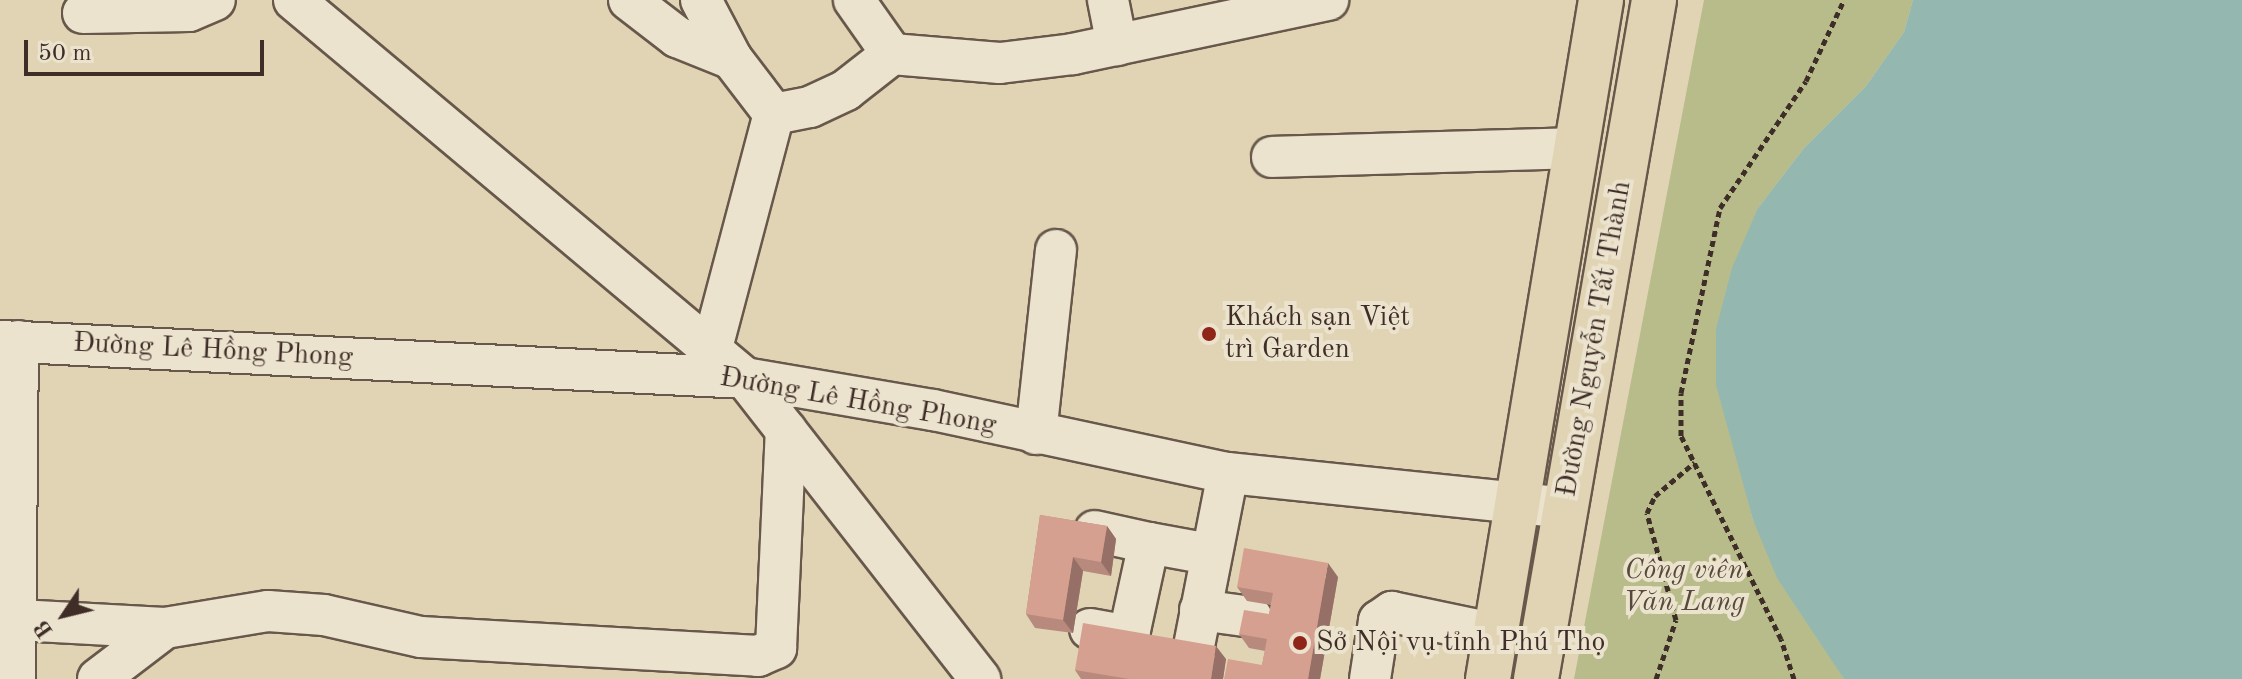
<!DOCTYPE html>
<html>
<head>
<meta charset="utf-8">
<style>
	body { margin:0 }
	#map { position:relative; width:2242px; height:679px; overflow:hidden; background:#e1d4b4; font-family:"Old Standard TT",serif }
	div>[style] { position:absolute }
	.green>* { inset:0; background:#b7bc8a }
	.water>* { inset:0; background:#94b8b0 }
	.path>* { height:5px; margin-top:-2.5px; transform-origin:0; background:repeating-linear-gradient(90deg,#3f2e28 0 6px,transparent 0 10px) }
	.roads { filter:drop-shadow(2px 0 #68584b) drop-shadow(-2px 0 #68584b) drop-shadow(0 2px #68584b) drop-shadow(0 -2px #68584b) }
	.minor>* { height:40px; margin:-20px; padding:0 20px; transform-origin:20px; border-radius:20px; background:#ece3ce }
	.major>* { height:44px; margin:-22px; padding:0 22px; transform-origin:22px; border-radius:22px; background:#e1d4b4 }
	.wall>* { inset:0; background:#b88a7d }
	.shaded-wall>* { inset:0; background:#967066 }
	.building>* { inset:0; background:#d6a091 }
	.dots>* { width:22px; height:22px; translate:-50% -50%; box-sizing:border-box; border:4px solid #ece3ce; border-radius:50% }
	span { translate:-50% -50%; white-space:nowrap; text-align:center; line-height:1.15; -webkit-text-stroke:8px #ece3ce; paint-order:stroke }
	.poi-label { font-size:28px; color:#3f2e28 }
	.left { translate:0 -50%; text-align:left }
	.street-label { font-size:28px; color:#3f2e28 }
	.park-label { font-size:28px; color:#574a3c; font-style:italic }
	.north { position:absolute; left:24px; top:575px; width:80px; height:80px; -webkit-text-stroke:6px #ece3ce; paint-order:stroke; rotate:235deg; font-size:22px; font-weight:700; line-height:32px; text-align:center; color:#3f2e28 }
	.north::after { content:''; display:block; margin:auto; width:28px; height:36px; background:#3f2e28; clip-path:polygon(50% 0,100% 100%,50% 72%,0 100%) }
	.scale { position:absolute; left:24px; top:40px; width:240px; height:36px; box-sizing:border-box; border:4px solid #3f2e28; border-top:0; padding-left:10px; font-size:24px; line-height:28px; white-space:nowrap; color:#3f2e28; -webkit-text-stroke:6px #ece3ce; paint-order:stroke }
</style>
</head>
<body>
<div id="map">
	<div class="green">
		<i style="clip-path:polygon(1704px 0,1913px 0,1904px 32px,1866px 86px,1804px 148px,1758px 208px,1738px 460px,1753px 520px,1844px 679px,1574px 679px)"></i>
	</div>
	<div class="water">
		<i style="clip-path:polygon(1913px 0,2242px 0,2242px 679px,1844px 679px,1777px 578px,1753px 520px,1716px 385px,1716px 329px,1732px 268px,1758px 208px,1804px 148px,1866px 86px,1904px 32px)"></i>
	</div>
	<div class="path">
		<i style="left:1656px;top:679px;width:62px;rotate:-71.3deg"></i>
		<i style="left:1676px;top:620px;width:111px;rotate:-105.2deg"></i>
		<i style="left:1647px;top:513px;width:19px;rotate:-65deg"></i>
		<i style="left:1655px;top:496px;width:52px;rotate:-40.4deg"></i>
		<i style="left:1794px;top:679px;width:42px;rotate:-108deg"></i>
		<i style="left:1781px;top:639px;width:226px;rotate:-116.2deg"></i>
		<i style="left:1681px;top:436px;width:43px;rotate:-90deg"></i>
		<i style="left:1681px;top:393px;width:189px;rotate:-78.1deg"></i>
		<i style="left:1720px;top:208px;width:153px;rotate:-55.9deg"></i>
		<i style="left:1806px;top:81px;width:89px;rotate:-64.9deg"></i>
	</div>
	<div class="roads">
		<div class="minor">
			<i style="left:294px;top:0;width:588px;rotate:39.97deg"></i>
			<i style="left:745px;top:378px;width:382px;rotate:52deg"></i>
			<i style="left:629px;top:0;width:61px;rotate:37.6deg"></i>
			<i style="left:677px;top:37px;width:59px;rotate:21.8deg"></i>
			<i style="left:732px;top:59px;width:69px;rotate:52.6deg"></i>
			<i style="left:701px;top:0;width:67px;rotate:62.3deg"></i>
			<i style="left:854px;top:0;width:66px;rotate:54.9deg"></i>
			<i style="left:1108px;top:0;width:46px;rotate:78.7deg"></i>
			<i style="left:83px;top:13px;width:106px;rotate:-1.1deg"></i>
			<i style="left:189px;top:11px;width:28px;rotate:-23deg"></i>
			<i style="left:1272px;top:157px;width:304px;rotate:-1.7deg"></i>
			<i style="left:0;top:341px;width:746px;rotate:2.84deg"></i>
			<i style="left:745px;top:378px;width:191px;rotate:9.7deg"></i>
			<i style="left:933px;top:410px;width:302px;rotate:12.1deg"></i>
			<i style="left:1228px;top:473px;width:340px;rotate:5.9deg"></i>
			<i style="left:712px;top:348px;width:242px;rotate:-75.2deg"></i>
			<i style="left:774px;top:114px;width:37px;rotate:-11deg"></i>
			<i style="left:810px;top:107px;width:40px;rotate:-25deg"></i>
			<i style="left:846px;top:90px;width:58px;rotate:-38deg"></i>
			<i style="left:892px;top:54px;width:108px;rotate:4.8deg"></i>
			<i style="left:1000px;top:63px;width:74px;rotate:-7deg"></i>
			<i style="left:1073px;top:54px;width:261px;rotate:-12deg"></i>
			<i style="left:1036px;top:434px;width:185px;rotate:-83.8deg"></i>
			<i style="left:1095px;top:531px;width:55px;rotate:12.5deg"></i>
			<i style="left:1200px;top:610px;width:52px;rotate:7.7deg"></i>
			<i style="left:0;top:619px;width:165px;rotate:3.1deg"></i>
			<i style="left:165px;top:628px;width:104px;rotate:-9.4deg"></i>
			<i style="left:268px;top:611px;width:56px;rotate:4.1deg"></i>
			<i style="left:324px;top:615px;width:99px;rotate:12.8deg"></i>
			<i style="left:421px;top:637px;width:338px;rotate:3.2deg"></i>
			<i style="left:758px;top:656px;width:20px;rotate:-24deg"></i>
			<i style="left:776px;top:648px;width:218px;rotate:-87.4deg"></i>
			<i style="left:1090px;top:629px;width:35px;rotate:10deg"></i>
			<i style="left:1124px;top:635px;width:8px;rotate:-40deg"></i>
			<i style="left:1130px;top:630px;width:89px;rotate:-77.7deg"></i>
			<i style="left:1149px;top:543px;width:61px;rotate:10.4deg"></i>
			<i style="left:1194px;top:646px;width:176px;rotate:-78.9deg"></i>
			<i style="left:15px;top:679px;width:338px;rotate:-89.5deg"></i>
			<i style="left:98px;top:679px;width:84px;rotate:-37.3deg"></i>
			<i style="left:1370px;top:679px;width:59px;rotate:-81.2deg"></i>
			<i style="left:1379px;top:621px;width:16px;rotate:-35deg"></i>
			<i style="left:1392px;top:612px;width:106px;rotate:11.9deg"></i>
		</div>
		<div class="major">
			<i style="left:1488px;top:679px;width:688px;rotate:-80.55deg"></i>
			<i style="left:1536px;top:679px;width:689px;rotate:-80.14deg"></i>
		</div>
	</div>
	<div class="wall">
		<i style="clip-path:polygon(1040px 515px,1107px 526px,1116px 539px,1111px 576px,1083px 571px,1073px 633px,1035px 628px,1026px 614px)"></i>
		<i style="clip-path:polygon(1338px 577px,1320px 679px,1224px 679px,1262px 665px,1265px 651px,1249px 648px,1239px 634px,1269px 614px,1271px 605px,1247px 601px,1237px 587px)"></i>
		<i style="clip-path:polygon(1226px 659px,1223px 679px,1081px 679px,1075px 670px)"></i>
	</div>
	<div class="shaded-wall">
		<i style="clip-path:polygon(1107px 526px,1116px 539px,1111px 576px,1101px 562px)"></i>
		<i style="clip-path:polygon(1073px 557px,1083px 571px,1073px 633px,1063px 620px)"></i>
		<i style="clip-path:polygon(1328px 563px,1338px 577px,1320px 679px,1308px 679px)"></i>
		<i style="clip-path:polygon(1216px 646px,1226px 659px,1223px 679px,1211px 679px)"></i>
	</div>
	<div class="building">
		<i style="clip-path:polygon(1040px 515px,1107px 526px,1101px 562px,1073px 557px,1063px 620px,1026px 614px)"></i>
		<i style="clip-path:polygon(1244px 548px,1328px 563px,1308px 679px,1224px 679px,1228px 659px,1262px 665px,1267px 639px,1239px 634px,1244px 610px,1269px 614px,1273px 593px,1237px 587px)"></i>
		<i style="clip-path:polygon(1083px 623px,1216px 646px,1211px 679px,1129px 679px,1075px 670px)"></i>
	</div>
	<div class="dots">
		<i style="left:1209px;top:334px;background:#8f2418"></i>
		<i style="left:1300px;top:643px;background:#8f2418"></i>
	</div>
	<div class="poi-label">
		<span class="left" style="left:1225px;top:334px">Khách sạn Việt<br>trì Garden</span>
		<span class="left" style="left:1316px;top:643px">Sở Nội vụ tỉnh Phú Thọ</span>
	</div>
	<div class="street-label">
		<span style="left:1595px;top:339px;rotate:-80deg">Đường Nguyễn Tất Thành</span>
		<span style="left:213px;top:351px;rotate:3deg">Đường Lê Hồng Phong</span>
		<span style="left:858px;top:402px;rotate:10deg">Đường Lê Hồng Phong</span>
	</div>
	<div class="park-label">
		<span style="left:1684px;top:587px">Công viên<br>Văn Lang</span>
	</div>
	<div class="north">B</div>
	<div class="scale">50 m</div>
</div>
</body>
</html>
